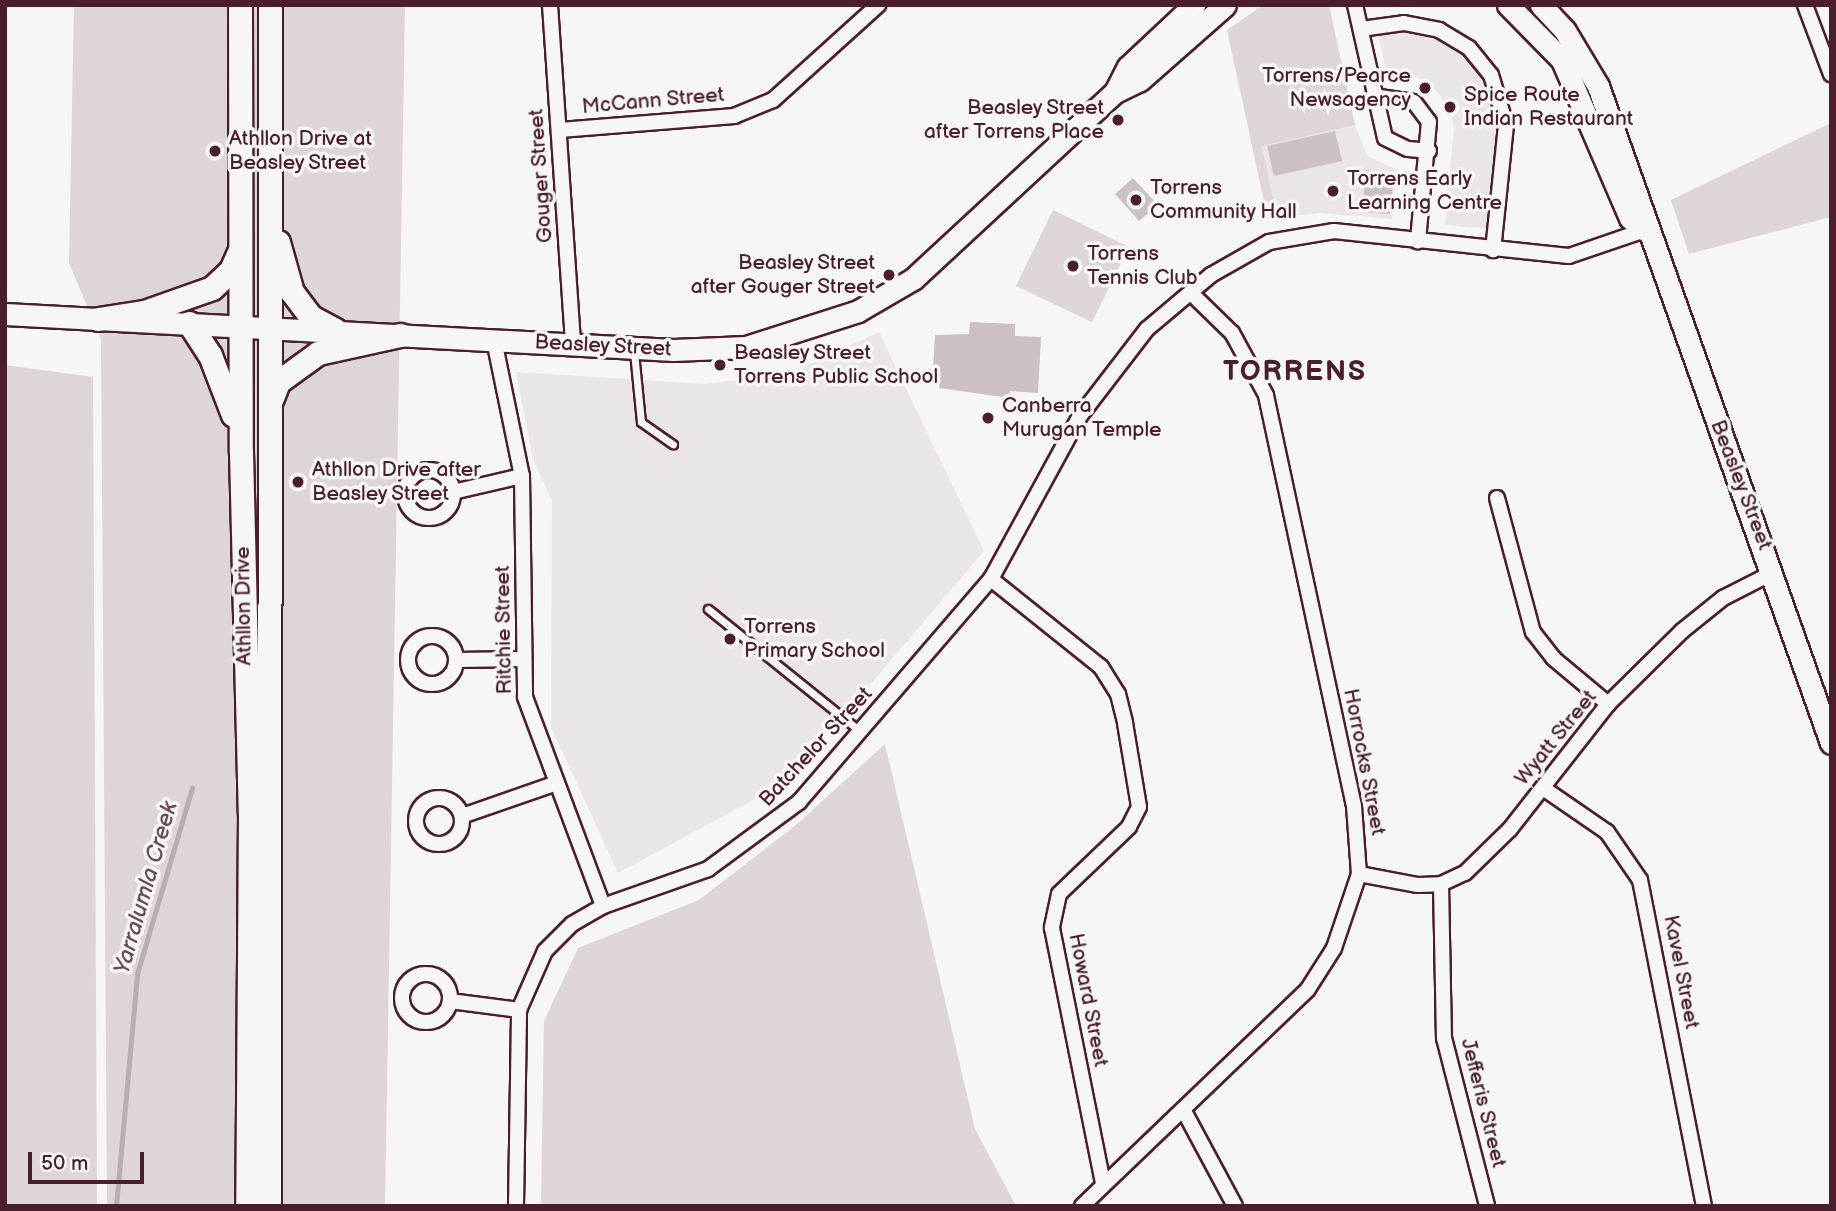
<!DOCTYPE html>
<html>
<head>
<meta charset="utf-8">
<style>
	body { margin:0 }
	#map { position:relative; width:1836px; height:1211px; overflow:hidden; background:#f6f6f2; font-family:"Balsamiq Sans",sans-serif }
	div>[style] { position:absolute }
	.built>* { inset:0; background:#e9e6e3 }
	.green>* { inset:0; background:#ddd6d5 }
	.stream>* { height:4.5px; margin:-2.25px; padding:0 2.25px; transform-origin:2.25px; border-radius:2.25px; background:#bbadae }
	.building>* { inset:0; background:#ccc1c0 }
	.roads { filter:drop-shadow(2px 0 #4a1f2b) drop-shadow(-2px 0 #4a1f2b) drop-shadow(0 2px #4a1f2b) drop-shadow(0 -2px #4a1f2b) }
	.service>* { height:7px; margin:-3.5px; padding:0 3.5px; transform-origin:3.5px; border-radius:3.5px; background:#f6f6f2 }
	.minor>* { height:14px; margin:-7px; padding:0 7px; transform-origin:7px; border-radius:7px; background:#f6f6f2 }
	.minor>.ring { margin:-7px; padding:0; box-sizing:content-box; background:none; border:14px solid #f6f6f2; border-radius:50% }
	.secondary>* { height:21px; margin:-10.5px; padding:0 10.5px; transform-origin:10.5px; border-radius:10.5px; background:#f6f6f2 }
	.primary>* { height:23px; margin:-11.5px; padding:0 11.5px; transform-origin:11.5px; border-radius:11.5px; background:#f6f6f2 }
	.dots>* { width:19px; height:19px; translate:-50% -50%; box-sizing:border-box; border:4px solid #f6f6f2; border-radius:50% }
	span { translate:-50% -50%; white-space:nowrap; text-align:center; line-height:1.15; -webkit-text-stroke:7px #f6f6f2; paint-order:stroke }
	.poi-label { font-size:21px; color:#4a1f2b }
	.right { translate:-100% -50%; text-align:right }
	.left { translate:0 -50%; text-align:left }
	.street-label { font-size:21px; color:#4a1f2b }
	.water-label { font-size:23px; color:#6c4a52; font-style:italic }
	.district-label { font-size:28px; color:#4a1f2b; font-weight:700; letter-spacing:2px }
	.frame { position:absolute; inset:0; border:7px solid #4a1f2b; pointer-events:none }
	.scale { position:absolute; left:28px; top:1152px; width:116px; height:32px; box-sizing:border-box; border:4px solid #4a1f2b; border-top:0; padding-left:9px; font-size:21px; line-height:24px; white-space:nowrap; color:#4a1f2b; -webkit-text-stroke:5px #f6f6f2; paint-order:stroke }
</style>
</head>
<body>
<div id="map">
	<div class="built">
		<i style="clip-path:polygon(1418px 27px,1459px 45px,1487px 75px,1502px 122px,1492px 229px,1445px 225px,1454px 127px,1450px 108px,1429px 82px,1411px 75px,1409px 81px,1394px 80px,1386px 71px,1377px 28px)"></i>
		<i style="clip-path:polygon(1355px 125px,1367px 156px,1397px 170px,1392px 219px,1319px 213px,1277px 218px,1262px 146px)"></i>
		<i style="clip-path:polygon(879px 332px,984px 551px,788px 781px,618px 873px,551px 727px,552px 501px,533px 459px,516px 372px,703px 384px,789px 374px)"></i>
	</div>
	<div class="green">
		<i style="clip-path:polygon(74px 5px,405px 5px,385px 1206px,107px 1206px,101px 339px,69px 263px)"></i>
		<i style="clip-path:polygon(1263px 5px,1329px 5px,1355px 125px,1262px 146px,1277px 218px,1268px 220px,1227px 30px)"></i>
		<i style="clip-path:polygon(1831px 123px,1831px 217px,1689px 254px,1671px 200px)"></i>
		<i style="clip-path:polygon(1053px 210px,1129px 247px,1092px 322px,1016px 286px)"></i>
		<i style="clip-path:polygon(5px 365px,93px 377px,97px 1206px,5px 1206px)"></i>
		<i style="clip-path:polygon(885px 744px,975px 1129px,1016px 1206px,541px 1206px,544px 1021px,578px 948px,699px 900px,796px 825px)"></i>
	</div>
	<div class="stream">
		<i style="left:116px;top:1206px;width:233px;rotate:-84.8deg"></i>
		<i style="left:137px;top:974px;width:194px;rotate:-73.5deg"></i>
	</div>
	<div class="building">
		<i style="clip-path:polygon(1335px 131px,1342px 161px,1274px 176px,1267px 146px)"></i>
		<i style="clip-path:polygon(1366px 170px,1394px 173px,1390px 214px,1362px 212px)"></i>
		<i style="clip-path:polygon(1133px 178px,1158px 205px,1139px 221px,1115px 194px)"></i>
		<i style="clip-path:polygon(970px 322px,1015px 324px,1015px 336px,1041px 337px,1038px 393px,1010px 391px,1010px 398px,939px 388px,940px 372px,933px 371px,935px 335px,969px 334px)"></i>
	</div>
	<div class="roads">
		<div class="service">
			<i style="left:634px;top:352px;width:70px;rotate:84.3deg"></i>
			<i style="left:641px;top:422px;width:39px;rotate:35deg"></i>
			<i style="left:708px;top:609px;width:196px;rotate:38.8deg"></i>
		</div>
		<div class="minor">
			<i style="left:550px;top:5px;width:340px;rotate:86.1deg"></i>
			<i style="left:1355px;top:5px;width:136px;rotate:77.3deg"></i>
			<i style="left:1385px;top:138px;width:25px;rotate:26deg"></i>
			<i style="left:1408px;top:149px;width:21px;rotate:5deg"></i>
			<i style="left:1805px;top:5px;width:74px;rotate:69.4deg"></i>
			<i style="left:1361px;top:29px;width:43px;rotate:-7.9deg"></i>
			<i style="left:1404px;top:23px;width:36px;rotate:11deg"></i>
			<i style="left:1439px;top:30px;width:35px;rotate:31deg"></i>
			<i style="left:1469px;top:48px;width:35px;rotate:51deg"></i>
			<i style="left:1491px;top:75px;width:52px;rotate:73.3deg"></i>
			<i style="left:1506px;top:125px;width:126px;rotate:95.9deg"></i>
			<i style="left:1373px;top:96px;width:41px;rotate:8.3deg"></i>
			<i style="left:1414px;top:102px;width:25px;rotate:53deg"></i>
			<i style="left:1429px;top:122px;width:120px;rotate:95.3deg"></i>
			<i style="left:560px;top:130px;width:175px;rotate:-4.6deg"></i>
			<i style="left:734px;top:116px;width:42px;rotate:-22.3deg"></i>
			<i style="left:773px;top:100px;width:142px;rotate:-42.1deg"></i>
			<i style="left:494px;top:340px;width:139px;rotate:78.4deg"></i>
			<i style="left:522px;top:476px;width:221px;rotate:89.2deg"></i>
			<i style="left:525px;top:697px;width:223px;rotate:69.5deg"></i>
			<i class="ring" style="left:405px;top:470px;width:34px;height:34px"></i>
			<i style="left:453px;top:492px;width:71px;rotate:-13.1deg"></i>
			<i style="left:1497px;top:498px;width:139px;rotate:75deg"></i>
			<i style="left:1533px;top:632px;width:33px;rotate:52deg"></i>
			<i style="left:1553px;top:658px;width:72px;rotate:39.9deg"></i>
			<i style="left:991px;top:579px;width:141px;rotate:38.7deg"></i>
			<i style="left:1101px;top:667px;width:32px;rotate:58deg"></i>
			<i style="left:1118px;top:694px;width:30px;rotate:76deg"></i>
			<i style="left:1125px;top:723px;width:85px;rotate:80.5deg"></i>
			<i style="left:1139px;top:807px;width:22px;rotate:117deg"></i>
			<i style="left:1129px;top:827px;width:97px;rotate:136.3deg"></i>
			<i style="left:1059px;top:894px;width:35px;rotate:102deg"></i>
			<i style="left:1052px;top:928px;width:261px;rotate:78.7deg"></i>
			<i class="ring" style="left:408px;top:636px;width:34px;height:34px"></i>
			<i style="left:456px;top:660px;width:67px;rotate:-0.9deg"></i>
			<i style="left:1543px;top:788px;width:78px;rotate:34.5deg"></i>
			<i style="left:1607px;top:832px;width:58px;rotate:55.5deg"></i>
			<i style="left:1640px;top:880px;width:332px;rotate:78.9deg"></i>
			<i class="ring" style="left:416px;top:798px;width:32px;height:32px"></i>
			<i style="left:462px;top:816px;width:97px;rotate:-19.2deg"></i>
			<i style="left:1359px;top:874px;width:60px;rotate:10.6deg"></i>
			<i style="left:1418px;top:885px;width:23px;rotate:-2deg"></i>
			<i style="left:1441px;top:884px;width:26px;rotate:-25deg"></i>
			<i style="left:1465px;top:873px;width:63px;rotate:-44.4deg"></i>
			<i style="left:1510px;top:829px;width:159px;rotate:-51.9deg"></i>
			<i style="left:1608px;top:704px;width:104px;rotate:-44.6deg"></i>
			<i style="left:1682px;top:631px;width:53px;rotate:-38.8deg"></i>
			<i style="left:1723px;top:598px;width:57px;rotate:-27deg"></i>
			<i style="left:1441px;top:884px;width:154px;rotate:88.9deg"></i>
			<i style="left:1444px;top:1038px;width:173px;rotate:75.6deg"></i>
			<i class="ring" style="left:402px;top:974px;width:34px;height:34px"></i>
			<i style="left:450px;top:1001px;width:70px;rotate:7.4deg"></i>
			<i style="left:1184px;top:1111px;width:108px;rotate:61.8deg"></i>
			<i style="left:516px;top:1206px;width:196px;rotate:-89.1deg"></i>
			<i style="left:519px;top:1010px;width:64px;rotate:-66.2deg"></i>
			<i style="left:545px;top:951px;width:38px;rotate:-45deg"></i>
			<i style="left:572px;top:924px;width:36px;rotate:-30deg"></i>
			<i style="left:603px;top:906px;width:111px;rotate:-19.4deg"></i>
			<i style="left:708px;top:869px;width:113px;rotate:-36.4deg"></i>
			<i style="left:799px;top:802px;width:294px;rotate:-49.3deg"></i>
			<i style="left:991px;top:579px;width:186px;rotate:-61.4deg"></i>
			<i style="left:1080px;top:416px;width:110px;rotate:-52.4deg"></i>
			<i style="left:1147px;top:329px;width:84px;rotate:-40.2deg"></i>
			<i style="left:1211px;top:275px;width:67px;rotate:-29.6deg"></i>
			<i style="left:1269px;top:242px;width:66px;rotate:-9.6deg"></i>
			<i style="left:1334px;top:231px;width:236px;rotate:6.1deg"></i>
			<i style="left:1569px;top:256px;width:80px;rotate:-18.9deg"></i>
			<i style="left:1082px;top:1206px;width:313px;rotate:-43.8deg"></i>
			<i style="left:1308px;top:989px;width:49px;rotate:-57.6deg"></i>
			<i style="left:1334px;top:948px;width:78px;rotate:-71.3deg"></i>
			<i style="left:1359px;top:874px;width:68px;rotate:-94.2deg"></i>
			<i style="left:1354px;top:806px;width:420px;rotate:-102.1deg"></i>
			<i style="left:1266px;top:395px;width:71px;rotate:-118.7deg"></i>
			<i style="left:1232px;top:333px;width:57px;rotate:-135.7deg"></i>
		</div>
		<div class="secondary">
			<i style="left:1508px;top:5px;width:77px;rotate:45.5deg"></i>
			<i style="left:1562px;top:60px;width:172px;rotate:66.7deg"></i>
			<i style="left:1630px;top:218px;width:19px;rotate:39deg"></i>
			<i style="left:1541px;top:5px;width:35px;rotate:47deg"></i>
			<i style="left:1565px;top:31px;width:64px;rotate:59deg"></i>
			<i style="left:1598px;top:86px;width:697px;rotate:70.47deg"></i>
			<i style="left:1115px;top:92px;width:28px;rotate:-63deg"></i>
			<i style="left:1128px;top:67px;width:91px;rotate:-43.2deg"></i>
			<i style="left:5px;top:314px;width:669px;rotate:3.08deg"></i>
			<i style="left:673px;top:350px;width:73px;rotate:-2.4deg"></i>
			<i style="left:746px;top:347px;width:118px;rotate:-17.8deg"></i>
			<i style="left:858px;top:311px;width:64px;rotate:-30.2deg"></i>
			<i style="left:913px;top:279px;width:275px;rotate:-42.8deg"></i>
			<i style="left:1115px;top:92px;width:28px;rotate:-26deg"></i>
			<i style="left:1140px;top:80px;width:113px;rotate:-41.4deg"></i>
		</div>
		<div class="primary">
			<i style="left:240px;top:5px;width:447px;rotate:89.9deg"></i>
			<i style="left:241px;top:452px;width:362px;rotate:88.6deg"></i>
			<i style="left:250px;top:814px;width:392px;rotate:90.4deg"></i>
			<i style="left:278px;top:242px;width:52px;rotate:74.4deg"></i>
			<i style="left:292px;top:292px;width:31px;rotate:53deg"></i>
			<i style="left:311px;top:317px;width:27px;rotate:28deg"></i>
			<i style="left:98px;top:319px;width:47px;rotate:-8.7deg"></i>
			<i style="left:144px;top:312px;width:72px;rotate:-19.4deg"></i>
			<i style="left:212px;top:288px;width:26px;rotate:-43deg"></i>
			<i style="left:231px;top:270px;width:20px;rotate:-66deg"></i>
			<i style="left:189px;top:323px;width:38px;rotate:57deg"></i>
			<i style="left:210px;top:355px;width:64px;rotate:69deg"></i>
			<i style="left:272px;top:398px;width:17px;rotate:-69deg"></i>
			<i style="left:278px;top:382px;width:49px;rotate:-35.9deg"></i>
			<i style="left:318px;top:353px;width:84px;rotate:-12.4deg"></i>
			<i style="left:269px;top:1206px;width:1201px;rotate:-89.95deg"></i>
		</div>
	</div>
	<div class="dots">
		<i style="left:1425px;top:88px;background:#4a1f2b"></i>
		<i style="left:1450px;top:107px;background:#4a1f2b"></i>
		<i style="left:1118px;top:120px;background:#4a1f2b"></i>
		<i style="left:215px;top:151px;background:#4a1f2b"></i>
		<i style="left:1333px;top:191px;background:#4a1f2b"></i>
		<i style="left:1136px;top:200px;background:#4a1f2b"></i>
		<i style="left:1073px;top:266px;background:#4a1f2b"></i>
		<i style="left:889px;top:275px;background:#4a1f2b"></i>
		<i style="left:720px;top:365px;background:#4a1f2b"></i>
		<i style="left:988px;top:418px;background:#4a1f2b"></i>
		<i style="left:298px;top:482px;background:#4a1f2b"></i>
		<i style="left:730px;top:639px;background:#4a1f2b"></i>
	</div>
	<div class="poi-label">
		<span class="right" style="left:1411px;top:88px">Torrens/Pearce<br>Newsagency</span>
		<span class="left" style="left:1464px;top:107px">Spice Route<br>Indian Restaurant</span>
		<span class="right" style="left:1104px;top:120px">Beasley Street<br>after Torrens Place</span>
		<span class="left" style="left:229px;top:151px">Athllon Drive at<br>Beasley Street</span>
		<span class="left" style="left:1347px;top:191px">Torrens Early<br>Learning Centre</span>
		<span class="left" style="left:1150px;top:200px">Torrens<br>Community Hall</span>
		<span class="left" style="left:1087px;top:266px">Torrens<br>Tennis Club</span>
		<span class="right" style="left:875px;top:275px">Beasley Street<br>after Gouger Street</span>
		<span class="left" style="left:734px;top:365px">Beasley Street<br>Torrens Public School</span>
		<span class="left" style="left:1002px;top:418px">Canberra<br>Murugan Temple</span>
		<span class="left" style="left:312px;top:482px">Athllon Drive after<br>Beasley Street</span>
		<span class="left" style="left:744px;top:639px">Torrens<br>Primary School</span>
	</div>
	<div class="street-label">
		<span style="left:653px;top:101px;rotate:-5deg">McCann Street</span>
		<span style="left:541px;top:176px;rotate:-94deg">Gouger Street</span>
		<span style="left:603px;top:346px;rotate:3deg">Beasley Street</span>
		<span style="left:1741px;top:485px;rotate:69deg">Beasley Street</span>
		<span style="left:244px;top:606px;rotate:-91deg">Athllon Drive</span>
		<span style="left:504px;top:630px;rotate:-91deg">Ritchie Street</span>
		<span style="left:1556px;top:738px;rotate:-51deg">Wyatt Street</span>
		<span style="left:816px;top:747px;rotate:-47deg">Batchelor Street</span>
		<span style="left:1364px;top:762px;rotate:79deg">Horrocks Street</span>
		<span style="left:1681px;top:972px;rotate:79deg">Kavel Street</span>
		<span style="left:1088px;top:1000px;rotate:79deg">Howard Street</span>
		<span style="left:1483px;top:1103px;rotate:76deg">Jefferis Street</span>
	</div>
	<div class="water-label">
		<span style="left:146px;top:888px;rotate:-74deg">Yarralumla Creek</span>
	</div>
	<div class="district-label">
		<span style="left:1295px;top:372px">TORRENS</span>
	</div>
	<div class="frame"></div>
	<div class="scale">50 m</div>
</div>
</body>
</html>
